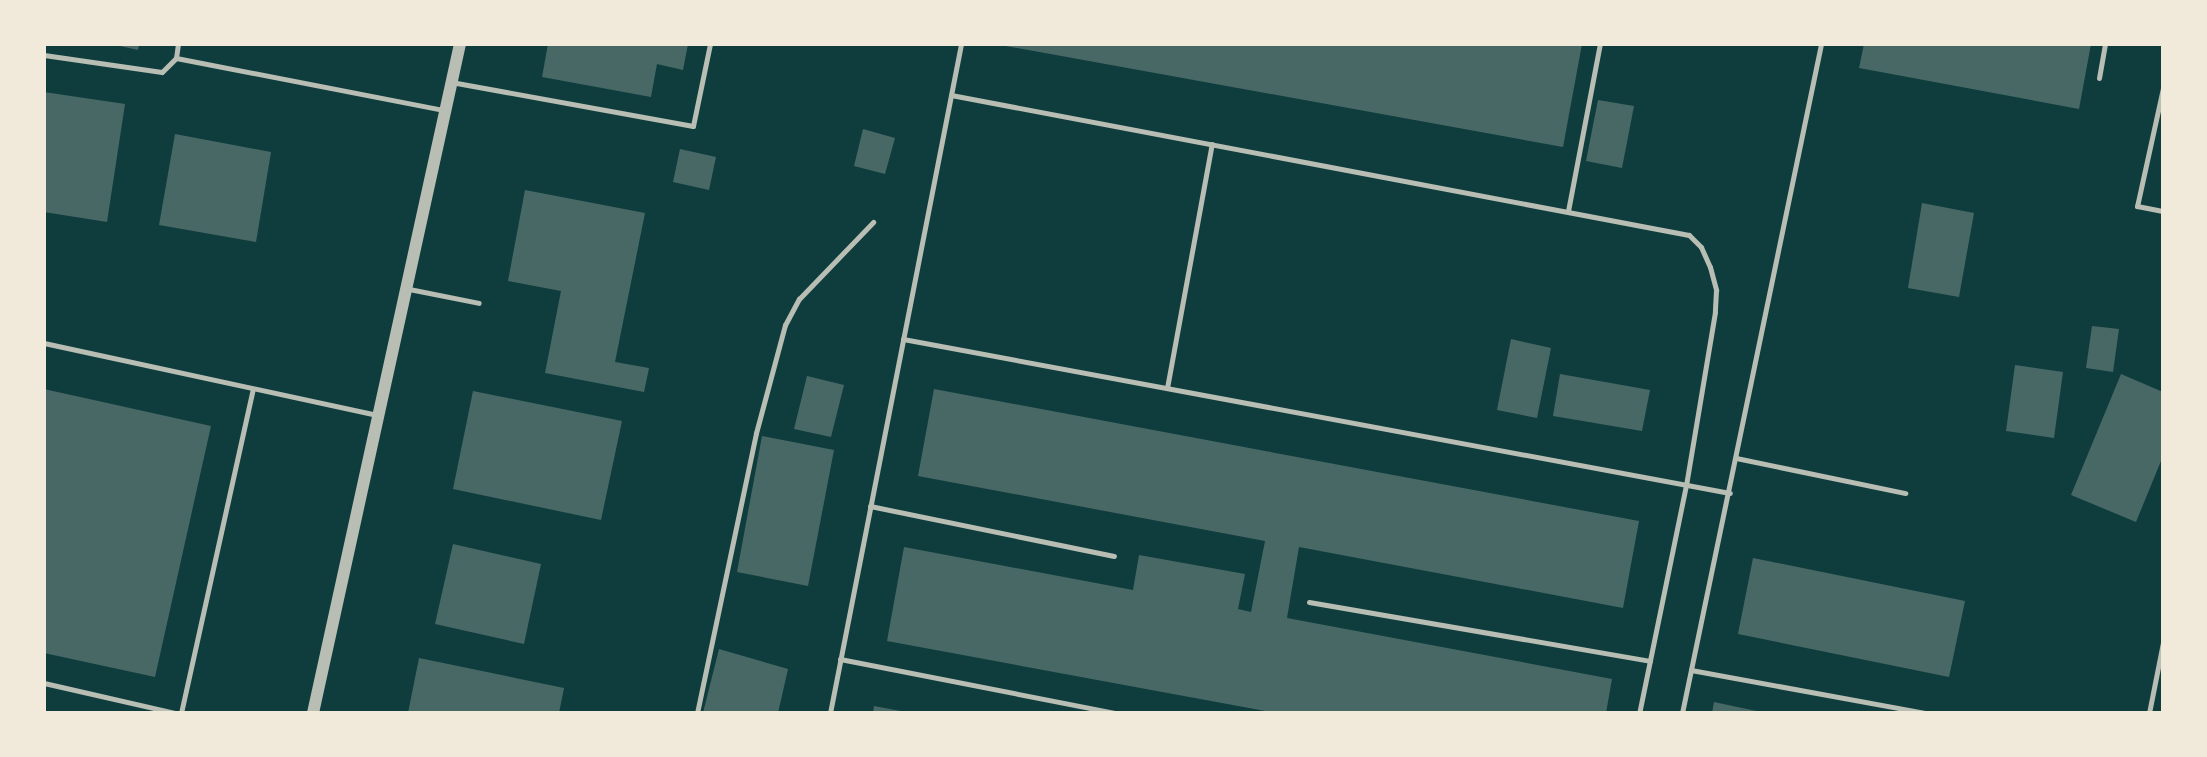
<!DOCTYPE html>
<html>
<head>
<meta charset="utf-8">
<style>
	body { margin:0 }
	#map { position:relative; width:2207px; height:757px; overflow:hidden; background:#0f3d3e; font-family:"Source Serif 4",serif }
	div>[style] { position:absolute }
	.building>* { inset:0; background:#486865 }
	.service>* { height:5px; margin:-2.5px; padding:0 2.5px; transform-origin:2.5px; border-radius:2.5px; background:#b8beb3 }
	.tertiary>* { height:12px; margin:-6px; padding:0 6px; transform-origin:6px; border-radius:6px; background:#b8beb3 }
	span { translate:-50% -50%; white-space:nowrap; text-align:center; line-height:1.15; -webkit-text-stroke:7px #f1e9da; paint-order:stroke }
	.frame { position:absolute; inset:0; border:46px solid #f1e9da; pointer-events:none }
</style>
</head>
<body>
<div id="map">
	<div class="building">
		<i style="clip-path:polygon(111px 44px,139px 44px,138px 50px)"></i>
		<i style="clip-path:polygon(548px 44px,688px 44px,683px 70px,657px 64px,651px 97px,542px 77px)"></i>
		<i style="clip-path:polygon(995px 44px,1582px 44px,1563px 147px)"></i>
		<i style="clip-path:polygon(1864px 44px,2091px 44px,2079px 109px,1859px 68px)"></i>
		<i style="clip-path:polygon(44px 92px,125px 104px,107px 222px,44px 212px)"></i>
		<i style="clip-path:polygon(1598px 100px,1634px 106px,1622px 168px,1586px 161px)"></i>
		<i style="clip-path:polygon(863px 129px,895px 138px,885px 174px,854px 166px)"></i>
		<i style="clip-path:polygon(175px 134px,271px 152px,256px 242px,159px 225px)"></i>
		<i style="clip-path:polygon(680px 149px,716px 157px,709px 190px,673px 182px)"></i>
		<i style="clip-path:polygon(525px 190px,645px 213px,615px 362px,649px 368px,644px 392px,545px 373px,561px 291px,508px 281px)"></i>
		<i style="clip-path:polygon(1922px 203px,1974px 213px,1959px 297px,1908px 288px)"></i>
		<i style="clip-path:polygon(2092px 326px,2119px 329px,2113px 372px,2086px 368px)"></i>
		<i style="clip-path:polygon(1511px 339px,1551px 348px,1537px 418px,1497px 410px)"></i>
		<i style="clip-path:polygon(2015px 365px,2063px 372px,2054px 438px,2006px 431px)"></i>
		<i style="clip-path:polygon(1560px 374px,1650px 390px,1642px 431px,1553px 416px)"></i>
		<i style="clip-path:polygon(2121px 374px,2163px 392px,2163px 456px,2136px 522px,2071px 495px)"></i>
		<i style="clip-path:polygon(807px 376px,844px 385px,831px 437px,794px 429px)"></i>
		<i style="clip-path:polygon(44px 389px,211px 426px,155px 677px,44px 653px)"></i>
		<i style="clip-path:polygon(934px 389px,1639px 521px,1623px 608px,1299px 547px,1287px 618px,1612px 679px,1606px 713px,1276px 713px,887px 641px,904px 547px,1133px 590px,1139px 555px,1245px 574px,1238px 609px,1251px 612px,1265px 541px,918px 476px)"></i>
		<i style="clip-path:polygon(473px 391px,622px 421px,601px 520px,453px 489px)"></i>
		<i style="clip-path:polygon(762px 436px,834px 450px,808px 586px,737px 572px)"></i>
		<i style="clip-path:polygon(453px 544px,541px 564px,524px 644px,435px 624px)"></i>
		<i style="clip-path:polygon(1753px 558px,1965px 601px,1949px 677px,1738px 634px)"></i>
		<i style="clip-path:polygon(719px 649px,788px 669px,778px 713px,703px 713px)"></i>
		<i style="clip-path:polygon(419px 658px,564px 688px,559px 713px,408px 713px)"></i>
		<i style="clip-path:polygon(1714px 702px,1761px 712px,1761px 713px,1712px 713px)"></i>
		<i style="clip-path:polygon(874px 706px,906px 712px,906px 713px,873px 713px)"></i>
	</div>
	<div class="service">
		<i style="left:44px;top:55px;width:119px;rotate:8.2deg"></i>
		<i style="left:162px;top:72px;width:20px;rotate:-45deg"></i>
		<i style="left:176px;top:58px;width:14px;rotate:-82deg"></i>
		<i style="left:176px;top:58px;width:273px;rotate:11deg"></i>
		<i style="left:2099px;top:78px;width:35px;rotate:-80deg"></i>
		<i style="left:451px;top:82px;width:246px;rotate:10.3deg"></i>
		<i style="left:693px;top:126px;width:84px;rotate:-78.3deg"></i>
		<i style="left:2163px;top:88px;width:121px;rotate:102.4deg"></i>
		<i style="left:2137px;top:206px;width:26px;rotate:11deg"></i>
		<i style="left:951px;top:95px;width:751px;rotate:10.74deg"></i>
		<i style="left:1689px;top:235px;width:17px;rotate:45deg"></i>
		<i style="left:1701px;top:247px;width:22px;rotate:66deg"></i>
		<i style="left:1710px;top:267px;width:24px;rotate:75deg"></i>
		<i style="left:1716px;top:290px;width:22px;rotate:93deg"></i>
		<i style="left:1715px;top:312px;width:175px;rotate:99.5deg"></i>
		<i style="left:1686px;top:485px;width:233px;rotate:101.6deg"></i>
		<i style="left:1568px;top:211px;width:170px;rotate:-79.2deg"></i>
		<i style="left:409px;top:289px;width:71px;rotate:11.3deg"></i>
		<i style="left:903px;top:339px;width:841px;rotate:10.55deg"></i>
		<i style="left:44px;top:343px;width:342px;rotate:12.2deg"></i>
		<i style="left:1167px;top:388px;width:248px;rotate:-79.6deg"></i>
		<i style="left:1736px;top:458px;width:173px;rotate:11.7deg"></i>
		<i style="left:870px;top:506px;width:249px;rotate:11.6deg"></i>
		<i style="left:1309px;top:602px;width:346px;rotate:9.8deg"></i>
		<i style="left:840px;top:659px;width:281px;rotate:11.1deg"></i>
		<i style="left:1691px;top:670px;width:239px;rotate:10.4deg"></i>
		<i style="left:44px;top:683px;width:134px;rotate:12.9deg"></i>
		<i style="left:181px;top:713px;width:332px;rotate:-77.5deg"></i>
		<i style="left:697px;top:713px;width:286px;rotate:-78.1deg"></i>
		<i style="left:756px;top:433px;width:112px;rotate:-75deg"></i>
		<i style="left:785px;top:325px;width:30px;rotate:-62deg"></i>
		<i style="left:799px;top:299px;width:107px;rotate:-46.1deg"></i>
		<i style="left:830px;top:713px;width:682px;rotate:-78.92deg"></i>
		<i style="left:1682px;top:713px;width:683px;rotate:-78.26deg"></i>
		<i style="left:2149px;top:713px;width:72px;rotate:-78.8deg"></i>
	</div>
	<div class="tertiary">
		<i style="left:313px;top:713px;width:685px;rotate:-77.61deg"></i>
	</div>
	<div class="frame"></div>
</div>
</body>
</html>
